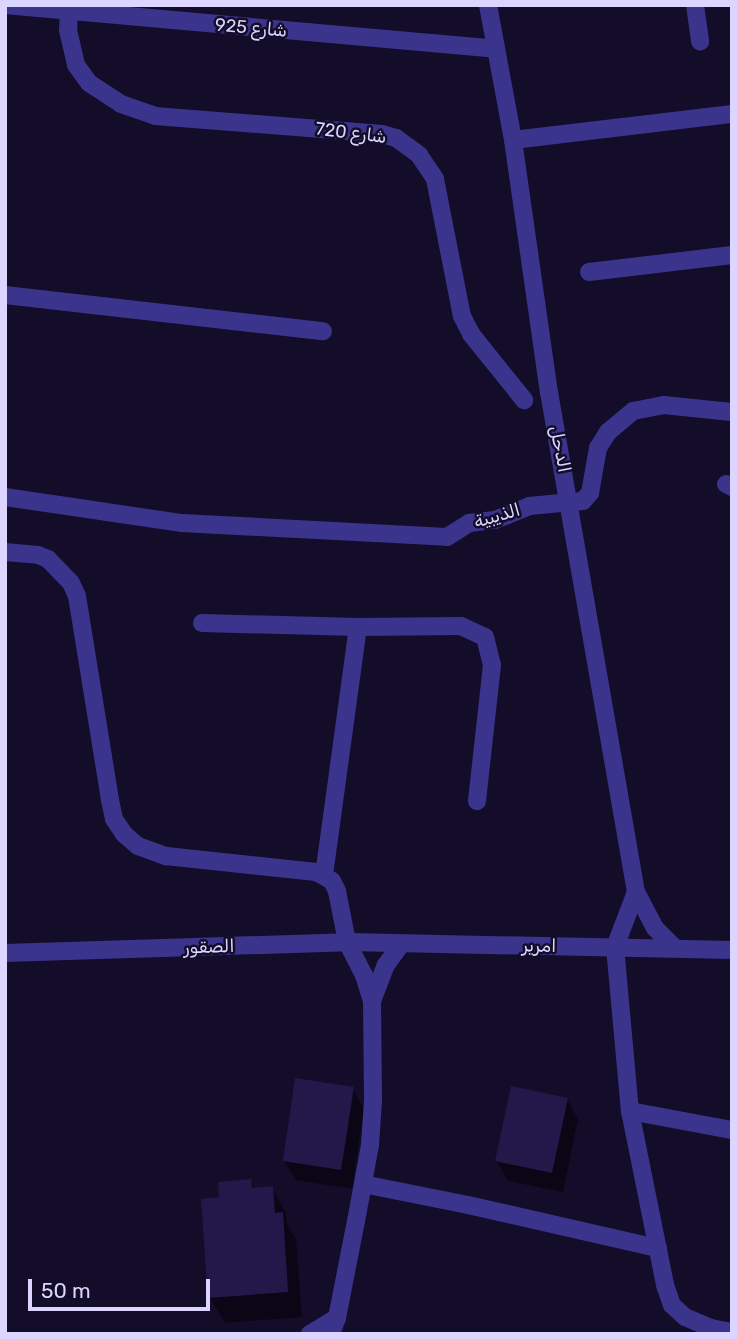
<!DOCTYPE html>
<html>
<head>
<meta charset="utf-8">
<style>
	body { margin:0 }
	#map { position:relative; width:737px; height:1339px; overflow:hidden; background:#130d29; font-family:Rubik,Vazirmatn,sans-serif }
	div>[style] { position:absolute }
	.shadow>* { inset:0; background:#0007 }
	.building>* { inset:0; background:#24184b }
	.minor>* { height:18px; margin:-9px; padding:0 9px; transform-origin:9px; border-radius:9px; background:#3b348c }
	span { translate:-50% -50%; white-space:nowrap; text-align:center; line-height:1.15; -webkit-text-stroke:5px #130d29; paint-order:stroke }
	.street-label { font-size:18px; color:#dbd5ff }
	.frame { position:absolute; inset:0; border:7px solid #dbd5ff; pointer-events:none }
	.scale { position:absolute; left:28px; top:1279px; width:182px; height:32px; box-sizing:border-box; border:4px solid #dbd5ff; border-top:0; padding-left:9px; font-size:21px; line-height:24px; white-space:nowrap; color:#dbd5ff; -webkit-text-stroke:5px #130d29; paint-order:stroke }
</style>
</head>
<body>
<div id="map">
	<div class="shadow">
		<i style="clip-path:polygon(353px 1089px,364px 1109px,352px 1189px,296px 1180px,284px 1161px)"></i>
		<i style="clip-path:polygon(567px 1099px,578px 1119px,563px 1192px,508px 1181px,497px 1161px)"></i>
		<i style="clip-path:polygon(250px 1181px,255px 1189px,272px 1188px,286px 1213px,287px 1224px,296px 1239px,302px 1317px,225px 1323px,210px 1298px,202px 1200px,221px 1199px)"></i>
	</div>
	<div class="building">
		<i style="clip-path:polygon(295px 1078px,354px 1087px,341px 1170px,283px 1161px)"></i>
		<i style="clip-path:polygon(511px 1086px,568px 1098px,552px 1173px,495px 1161px)"></i>
		<i style="clip-path:polygon(251px 1179px,252px 1188px,273px 1186px,275px 1213px,283px 1212px,288px 1292px,208px 1298px,201px 1199px,219px 1197px,218px 1182px)"></i>
	</div>
	<div class="minor">
		<i style="left:5px;top:5px;width:493px;rotate:5.1deg"></i>
		<i style="left:69px;top:5px;width:25px;rotate:92deg"></i>
		<i style="left:68px;top:30px;width:36px;rotate:77deg"></i>
		<i style="left:76px;top:65px;width:22px;rotate:54deg"></i>
		<i style="left:89px;top:83px;width:38px;rotate:33deg"></i>
		<i style="left:121px;top:104px;width:36px;rotate:19deg"></i>
		<i style="left:155px;top:116px;width:228px;rotate:4.5deg"></i>
		<i style="left:382px;top:134px;width:15px;rotate:16deg"></i>
		<i style="left:396px;top:138px;width:29px;rotate:36deg"></i>
		<i style="left:419px;top:155px;width:29px;rotate:56deg"></i>
		<i style="left:435px;top:179px;width:140px;rotate:78.9deg"></i>
		<i style="left:462px;top:316px;width:20px;rotate:63deg"></i>
		<i style="left:471px;top:334px;width:85px;rotate:51.2deg"></i>
		<i style="left:488px;top:5px;width:137px;rotate:79.5deg"></i>
		<i style="left:513px;top:140px;width:255px;rotate:81.9deg"></i>
		<i style="left:549px;top:392px;width:508px;rotate:80.13deg"></i>
		<i style="left:636px;top:892px;width:41px;rotate:62.2deg"></i>
		<i style="left:655px;top:928px;width:28px;rotate:45deg"></i>
		<i style="left:695px;top:5px;width:37px;rotate:82deg"></i>
		<i style="left:513px;top:140px;width:221px;rotate:-6.8deg"></i>
		<i style="left:589px;top:272px;width:144px;rotate:-6.8deg"></i>
		<i style="left:5px;top:295px;width:320px;rotate:6.5deg"></i>
		<i style="left:726px;top:484px;width:7px;rotate:27deg"></i>
		<i style="left:5px;top:497px;width:179px;rotate:8.4deg"></i>
		<i style="left:182px;top:523px;width:265px;rotate:3deg"></i>
		<i style="left:447px;top:537px;width:26px;rotate:-32deg"></i>
		<i style="left:469px;top:523px;width:26px;rotate:-7deg"></i>
		<i style="left:495px;top:520px;width:37px;rotate:-22deg"></i>
		<i style="left:529px;top:506px;width:54px;rotate:-5.3deg"></i>
		<i style="left:583px;top:501px;width:11px;rotate:-49deg"></i>
		<i style="left:590px;top:493px;width:46px;rotate:-79.9deg"></i>
		<i style="left:598px;top:448px;width:19px;rotate:-58deg"></i>
		<i style="left:608px;top:432px;width:33px;rotate:-40deg"></i>
		<i style="left:633px;top:411px;width:32px;rotate:-11deg"></i>
		<i style="left:664px;top:405px;width:68px;rotate:5.9deg"></i>
		<i style="left:5px;top:552px;width:33px;rotate:5deg"></i>
		<i style="left:38px;top:555px;width:11px;rotate:22deg"></i>
		<i style="left:48px;top:559px;width:33px;rotate:46deg"></i>
		<i style="left:71px;top:583px;width:14px;rotate:65deg"></i>
		<i style="left:77px;top:596px;width:207px;rotate:80.8deg"></i>
		<i style="left:110px;top:800px;width:19px;rotate:78deg"></i>
		<i style="left:114px;top:819px;width:18px;rotate:56deg"></i>
		<i style="left:124px;top:834px;width:18px;rotate:41deg"></i>
		<i style="left:138px;top:846px;width:30px;rotate:20deg"></i>
		<i style="left:166px;top:856px;width:151px;rotate:6.1deg"></i>
		<i style="left:316px;top:872px;width:18px;rotate:29deg"></i>
		<i style="left:332px;top:881px;width:11px;rotate:63deg"></i>
		<i style="left:337px;top:891px;width:52px;rotate:78.9deg"></i>
		<i style="left:347px;top:942px;width:37px;rotate:63deg"></i>
		<i style="left:364px;top:975px;width:27px;rotate:73deg"></i>
		<i style="left:372px;top:1001px;width:100px;rotate:89.4deg"></i>
		<i style="left:373px;top:1101px;width:44px;rotate:93.9deg"></i>
		<i style="left:370px;top:1145px;width:77px;rotate:100.4deg"></i>
		<i style="left:356px;top:1221px;width:99px;rotate:101.1deg"></i>
		<i style="left:337px;top:1318px;width:17px;rotate:111deg"></i>
		<i style="left:202px;top:623px;width:156px;rotate:1.5deg"></i>
		<i style="left:324px;top:875px;width:250px;rotate:-82.2deg"></i>
		<i style="left:358px;top:627px;width:103px;rotate:-0.6deg"></i>
		<i style="left:461px;top:626px;width:26px;rotate:25deg"></i>
		<i style="left:485px;top:637px;width:29px;rotate:76deg"></i>
		<i style="left:492px;top:665px;width:137px;rotate:96.3deg"></i>
		<i style="left:636px;top:892px;width:59px;rotate:110.9deg"></i>
		<i style="left:615px;top:947px;width:165px;rotate:84.8deg"></i>
		<i style="left:630px;top:1111px;width:177px;rotate:78.6deg"></i>
		<i style="left:665px;top:1285px;width:21px;rotate:71deg"></i>
		<i style="left:672px;top:1305px;width:18px;rotate:43deg"></i>
		<i style="left:685px;top:1317px;width:28px;rotate:23deg"></i>
		<i style="left:5px;top:953px;width:342px;rotate:-1.8deg"></i>
		<i style="left:347px;top:942px;width:385px;rotate:1.2deg"></i>
		<i style="left:372px;top:1001px;width:39px;rotate:-69deg"></i>
		<i style="left:386px;top:965px;width:26px;rotate:-54deg"></i>
		<i style="left:630px;top:1111px;width:104px;rotate:10.6deg"></i>
		<i style="left:363px;top:1184px;width:107px;rotate:11.3deg"></i>
		<i style="left:468px;top:1205px;width:195px;rotate:12.8deg"></i>
		<i style="left:310px;top:1334px;width:31px;rotate:-31deg"></i>
		<i style="left:710px;top:1334px;width:6px;rotate:-81deg"></i>
		<i style="left:711px;top:1328px;width:21px;rotate:11deg"></i>
	</div>
	<div class="street-label">
		<span style="left:251px;top:28px;rotate:5deg">شارع 925</span>
		<span style="left:351px;top:133px;rotate:7deg">شارع 720</span>
		<span style="left:560px;top:449px;rotate:79deg">الدحل</span>
		<span style="left:497px;top:516px;rotate:-16deg">الذيبية</span>
		<span style="left:539px;top:946px;rotate:1deg">امرير</span>
		<span style="left:209px;top:947px;rotate:-2deg">الصقور</span>
	</div>
	<div class="frame"></div>
	<div class="scale">50 m</div>
</div>
</body>
</html>
